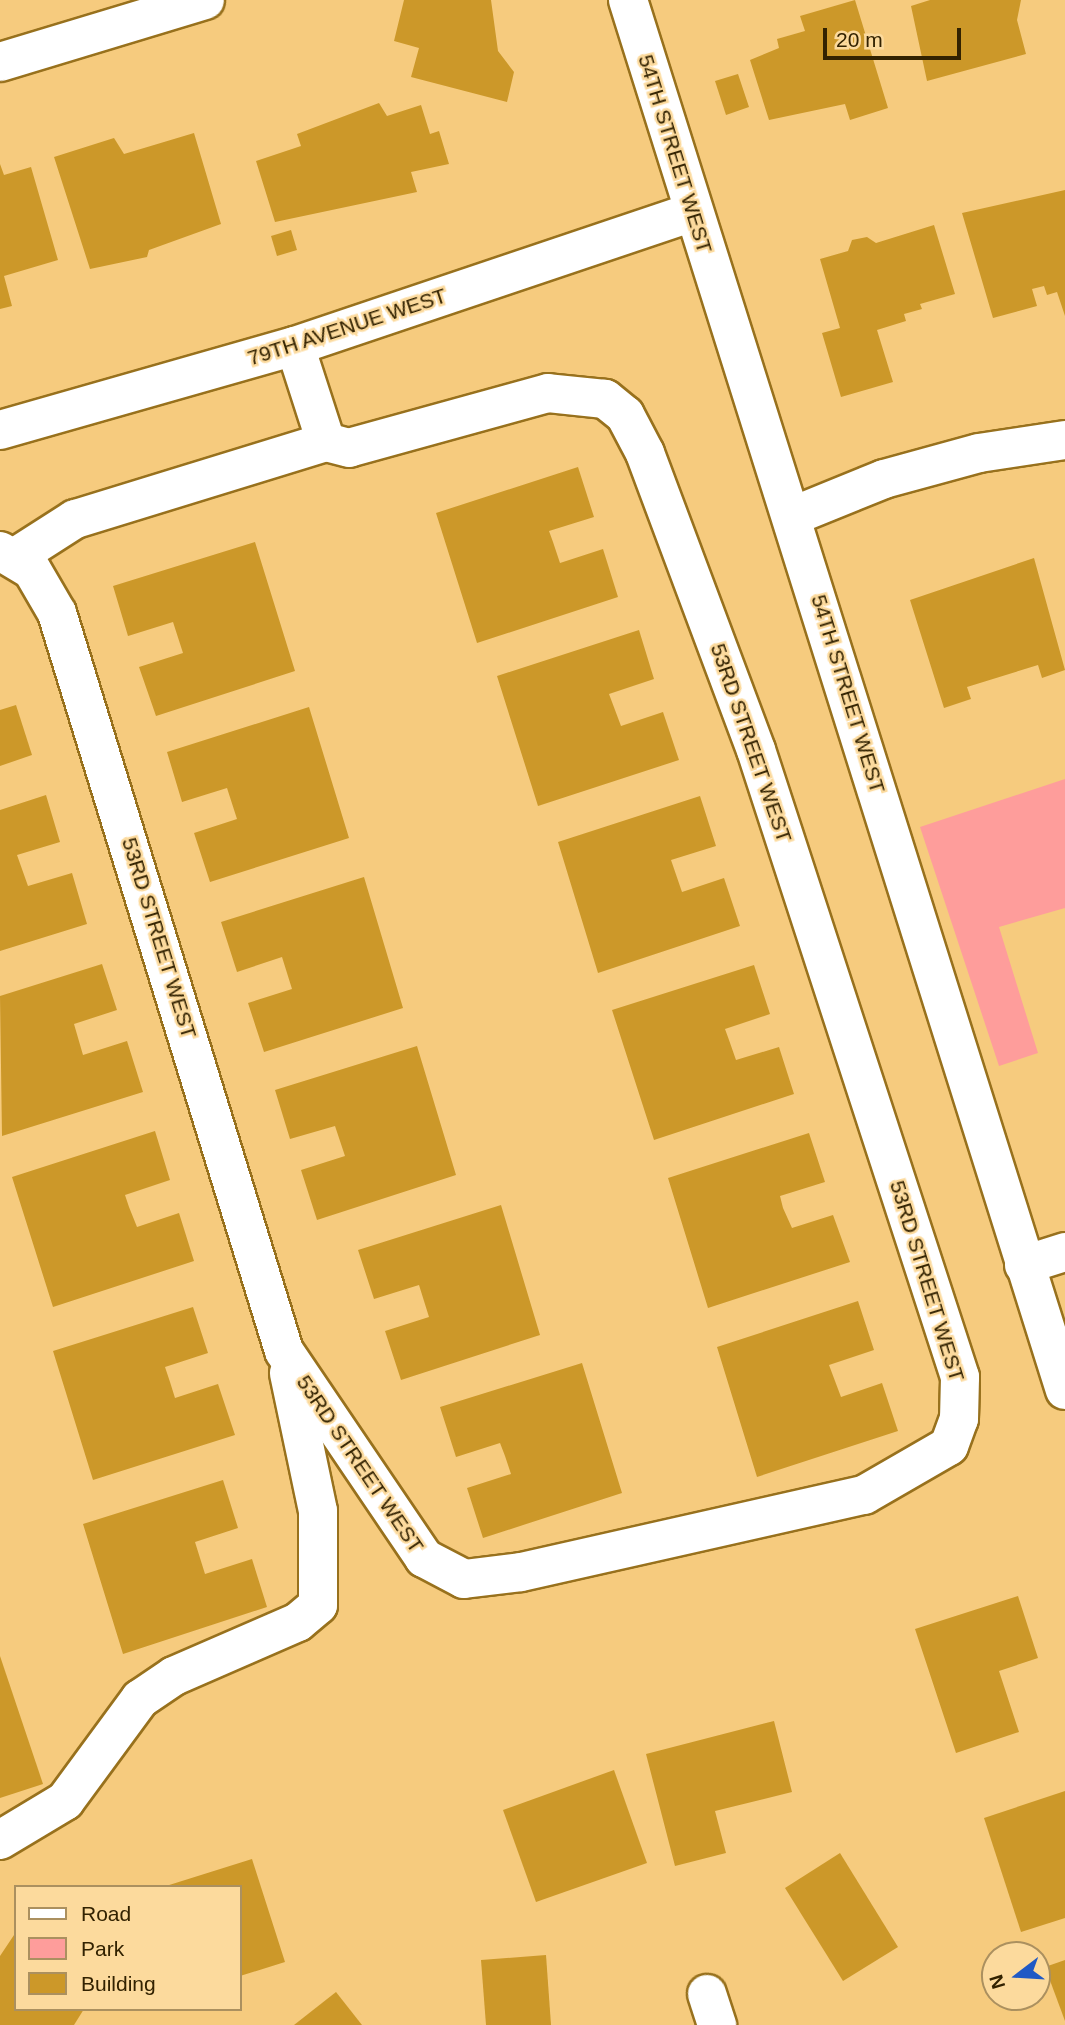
<!DOCTYPE html>
<html>
<head>
<meta charset="utf-8">
<style>
	body { margin:0 }
	#map { position:relative; width:1065px; height:2025px; overflow:hidden; background:#f6cb7e; font-family:Helvetica,sans-serif }
	div>[style] { position:absolute }
	.green>* { inset:0; background:#fe9d9b }
	.building>* { inset:0; background:#cc9829 }
	.roads { filter:drop-shadow(2px 0 #98711d) drop-shadow(-2px 0 #98711d) drop-shadow(0 2px #98711d) drop-shadow(0 -2px #98711d) }
	.minor>* { height:38px; margin:-19px; padding:0 19px; transform-origin:19px; border-radius:19px; background:#fff }
	span { translate:-50% -50%; white-space:nowrap; text-align:center; line-height:1.15; -webkit-text-stroke:5px #fcda9d; paint-order:stroke }
	.street-label { font-size:21px; color:#322201 }
	.legend { position:absolute; left:14px; top:1885px; width:228px; height:126px; box-sizing:border-box; background:#fcda9d; border:2px solid #ab905f; margin:0; padding:9px 12px; list-style:none; font-size:21px; color:#322201 }
	.legend li { display:flex; align-items:center; gap:14px; height:35px }
	.legend b { width:35px; border:2px solid #ab905f }
	.north { position:absolute; left:981px; top:1941px; width:70px; height:70px; box-sizing:border-box; background:#fcda9d; border:2px solid #ab905f; border-radius:50%; rotate:253deg; font-size:19px; font-weight:700; line-height:28px; text-align:center; color:#322201 }
	.north::after { content:''; display:block; margin:auto; width:24px; height:32px; background:#1f59c5; clip-path:polygon(50% 0,100% 100%,50% 72%,0 100%) }
	.scale { position:absolute; left:823px; top:28px; width:138px; height:32px; box-sizing:border-box; border:4px solid #322201; border-top:0; padding-left:9px; font-size:21px; line-height:24px; white-space:nowrap; color:#322201; -webkit-text-stroke:5px #fcda9d; paint-order:stroke }
</style>
</head>
<body>
<div id="map">
	<div class="green">
		<i style="clip-path:polygon(1065px 779px,1065px 908px,999px 927px,1038px 1053px,999px 1066px,920px 827px)"></i>
	</div>
	<div class="building">
		<i style="clip-path:polygon(404px 0,491px 0,498px 51px,514px 72px,507px 102px,411px 77px,419px 48px,394px 41px)"></i>
		<i style="clip-path:polygon(855px 0,888px 108px,850px 120px,845px 104px,769px 120px,750px 60px,779px 48px,777px 39px,805px 31px,800px 16px)"></i>
		<i style="clip-path:polygon(930px 0,1021px 0,1017px 20px,1026px 54px,927px 81px,911px 6px)"></i>
		<i style="clip-path:polygon(738px 74px,749px 107px,726px 115px,715px 81px)"></i>
		<i style="clip-path:polygon(379px 103px,387px 116px,421px 105px,430px 134px,439px 131px,449px 164px,411px 172px,417px 192px,275px 222px,256px 161px,301px 146px,297px 134px)"></i>
		<i style="clip-path:polygon(194px 133px,221px 224px,149px 250px,147px 257px,90px 269px,54px 157px,114px 138px,124px 154px)"></i>
		<i style="clip-path:polygon(0 164px,4px 175px,31px 167px,58px 260px,4px 276px,12px 306px,0 309px)"></i>
		<i style="clip-path:polygon(1065px 190px,1065px 316px,1057px 292px,1047px 295px,1044px 286px,1032px 289px,1037px 306px,993px 318px,962px 213px)"></i>
		<i style="clip-path:polygon(934px 225px,955px 294px,920px 304px,922px 309px,904px 314px,906px 321px,877px 330px,893px 382px,841px 397px,822px 333px,840px 328px,820px 259px,848px 251px,852px 240px,867px 237px,876px 243px)"></i>
		<i style="clip-path:polygon(291px 230px,297px 250px,277px 256px,271px 236px)"></i>
		<i style="clip-path:polygon(578px 467px,594px 517px,549px 531px,553px 542px,560px 563px,603px 549px,618px 597px,477px 643px,436px 513px)"></i>
		<i style="clip-path:polygon(255px 542px,295px 671px,156px 716px,139px 667px,183px 653px,173px 622px,128px 636px,113px 586px)"></i>
		<i style="clip-path:polygon(1034px 558px,1065px 670px,1042px 678px,1038px 665px,967px 687px,971px 699px,944px 708px,910px 600px)"></i>
		<i style="clip-path:polygon(639px 630px,654px 679px,609px 694px,621px 726px,663px 712px,679px 760px,538px 806px,497px 676px)"></i>
		<i style="clip-path:polygon(16px 705px,32px 755px,0 766px,0 710px)"></i>
		<i style="clip-path:polygon(309px 707px,349px 838px,210px 882px,194px 833px,237px 819px,227px 788px,182px 802px,167px 752px)"></i>
		<i style="clip-path:polygon(46px 795px,60px 842px,17px 855px,28px 886px,72px 873px,87px 924px,0 951px,0 810px)"></i>
		<i style="clip-path:polygon(700px 796px,716px 846px,671px 860px,682px 892px,724px 878px,740px 926px,598px 973px,558px 842px)"></i>
		<i style="clip-path:polygon(364px 877px,403px 1008px,264px 1052px,248px 1003px,292px 989px,282px 957px,237px 972px,221px 922px)"></i>
		<i style="clip-path:polygon(102px 964px,117px 1010px,74px 1024px,83px 1055px,127px 1041px,143px 1092px,2px 1136px,0 996px)"></i>
		<i style="clip-path:polygon(754px 965px,770px 1014px,725px 1029px,729px 1040px,736px 1060px,779px 1047px,794px 1094px,654px 1140px,612px 1010px)"></i>
		<i style="clip-path:polygon(417px 1046px,456px 1175px,317px 1220px,301px 1170px,345px 1156px,335px 1126px,290px 1139px,275px 1090px)"></i>
		<i style="clip-path:polygon(155px 1131px,170px 1180px,125px 1195px,129px 1207px,137px 1227px,179px 1213px,194px 1261px,53px 1307px,12px 1177px)"></i>
		<i style="clip-path:polygon(809px 1133px,825px 1182px,780px 1196px,783px 1208px,792px 1228px,833px 1215px,850px 1262px,708px 1308px,668px 1178px)"></i>
		<i style="clip-path:polygon(501px 1205px,540px 1335px,401px 1380px,385px 1331px,429px 1317px,419px 1285px,374px 1299px,358px 1250px)"></i>
		<i style="clip-path:polygon(858px 1301px,874px 1350px,829px 1365px,841px 1397px,882px 1383px,898px 1431px,757px 1477px,717px 1347px)"></i>
		<i style="clip-path:polygon(193px 1307px,208px 1353px,165px 1367px,170px 1382px,175px 1398px,218px 1384px,235px 1435px,93px 1480px,53px 1351px)"></i>
		<i style="clip-path:polygon(582px 1363px,622px 1493px,483px 1538px,467px 1488px,511px 1474px,505px 1456px,500px 1443px,456px 1457px,440px 1407px)"></i>
		<i style="clip-path:polygon(223px 1480px,238px 1528px,195px 1542px,205px 1574px,252px 1559px,267px 1607px,123px 1654px,83px 1524px)"></i>
		<i style="clip-path:polygon(1018px 1596px,1038px 1658px,999px 1671px,1019px 1732px,956px 1753px,915px 1629px)"></i>
		<i style="clip-path:polygon(0 1656px,43px 1784px,0 1798px)"></i>
		<i style="clip-path:polygon(774px 1721px,792px 1792px,715px 1811px,726px 1853px,675px 1866px,646px 1754px)"></i>
		<i style="clip-path:polygon(614px 1770px,647px 1863px,536px 1902px,503px 1810px)"></i>
		<i style="clip-path:polygon(1065px 1791px,1065px 1918px,1021px 1932px,984px 1818px)"></i>
		<i style="clip-path:polygon(840px 1853px,898px 1947px,843px 1981px,785px 1888px)"></i>
		<i style="clip-path:polygon(252px 1859px,285px 1962px,240px 1976px,240px 1887px,166px 1886px)"></i>
		<i style="clip-path:polygon(16px 1932px,16px 2009px,84px 2009px,74px 2025px,0 2025px,0 1956px)"></i>
		<i style="clip-path:polygon(546px 1955px,551px 2025px,486px 2025px,481px 1960px)"></i>
		<i style="clip-path:polygon(1065px 1960px,1065px 2021px,1045px 1967px)"></i>
		<i style="clip-path:polygon(336px 1992px,362px 2025px,294px 2025px)"></i>
	</div>
	<div class="roads">
		<div class="minor">
			<i style="left:628px;top:0;width:1457px;rotate:72.55deg"></i>
			<i style="left:0;top:62px;width:214px;rotate:-16.8deg"></i>
			<i style="left:295px;top:346px;width:101px;rotate:72.1deg"></i>
			<i style="left:0;top:430px;width:307px;rotate:-15.9deg"></i>
			<i style="left:295px;top:346px;width:418px;rotate:-18.6deg"></i>
			<i style="left:793px;top:516px;width:98px;rotate:-22.1deg"></i>
			<i style="left:884px;top:479px;width:98px;rotate:-15.3deg"></i>
			<i style="left:979px;top:453px;width:87px;rotate:-8.6deg"></i>
			<i style="left:0;top:551px;width:37px;rotate:31deg"></i>
			<i style="left:32px;top:570px;width:50px;rotate:59.8deg"></i>
			<i style="left:57px;top:613px;width:772px;rotate:72.9deg"></i>
			<i style="left:284px;top:1351px;width:250px;rotate:55.9deg"></i>
			<i style="left:424px;top:1558px;width:45px;rotate:27.7deg"></i>
			<i style="left:464px;top:1579px;width:57px;rotate:-7deg"></i>
			<i style="left:521px;top:1572px;width:352px;rotate:-12.7deg"></i>
			<i style="left:864px;top:1495px;width:98px;rotate:-30deg"></i>
			<i style="left:949px;top:1446px;width:29px;rotate:-70deg"></i>
			<i style="left:959px;top:1419px;width:42px;rotate:-88.6deg"></i>
			<i style="left:960px;top:1377px;width:659px;rotate:-108.02deg"></i>
			<i style="left:756px;top:750px;width:317px;rotate:-110.5deg"></i>
			<i style="left:645px;top:453px;width:43px;rotate:-117.8deg"></i>
			<i style="left:625px;top:415px;width:26px;rotate:-141deg"></i>
			<i style="left:605px;top:399px;width:57px;rotate:-174deg"></i>
			<i style="left:548px;top:393px;width:206px;rotate:164.6deg"></i>
			<i style="left:349px;top:448px;width:24px;rotate:-165deg"></i>
			<i style="left:326px;top:442px;width:263px;rotate:162.9deg"></i>
			<i style="left:75px;top:519px;width:72px;rotate:147.4deg"></i>
			<i style="left:1024px;top:1265px;width:43px;rotate:-17.6deg"></i>
			<i style="left:0;top:1840px;width:76px;rotate:-31deg"></i>
			<i style="left:65px;top:1801px;width:127px;rotate:-53.7deg"></i>
			<i style="left:140px;top:1699px;width:41px;rotate:-34.1deg"></i>
			<i style="left:174px;top:1676px;width:135px;rotate:-23.5deg"></i>
			<i style="left:298px;top:1622px;width:26px;rotate:-40deg"></i>
			<i style="left:318px;top:1605px;width:94px;rotate:-90deg"></i>
			<i style="left:318px;top:1511px;width:141px;rotate:-101.9deg"></i>
			<i style="left:707px;top:1994px;width:33px;rotate:72deg"></i>
		</div>
	</div>
	<div class="street-label">
		<span style="left:675px;top:154px;rotate:73deg">54TH STREET WEST</span>
		<span style="left:347px;top:327px;rotate:-18deg">79TH AVENUE WEST</span>
		<span style="left:848px;top:694px;rotate:73deg">54TH STREET WEST</span>
		<span style="left:751px;top:743px;rotate:71deg">53RD STREET WEST</span>
		<span style="left:159px;top:938px;rotate:73deg">53RD STREET WEST</span>
		<span style="left:927px;top:1281px;rotate:73deg">53RD STREET WEST</span>
		<span style="left:360px;top:1464px;rotate:56deg">53RD STREET WEST</span>
	</div>
	<ul class="legend">
	<li><b style="height:9px;background:#fff"></b>Road</li>
	<li><b style="height:19px;background:#fe9d9b"></b>Park</li>
	<li><b style="height:19px;background:#cc9829"></b>Building</li>
	</ul>
	<div class="north">N</div>
	<div class="scale">20 m</div>
</div>
</body>
</html>
